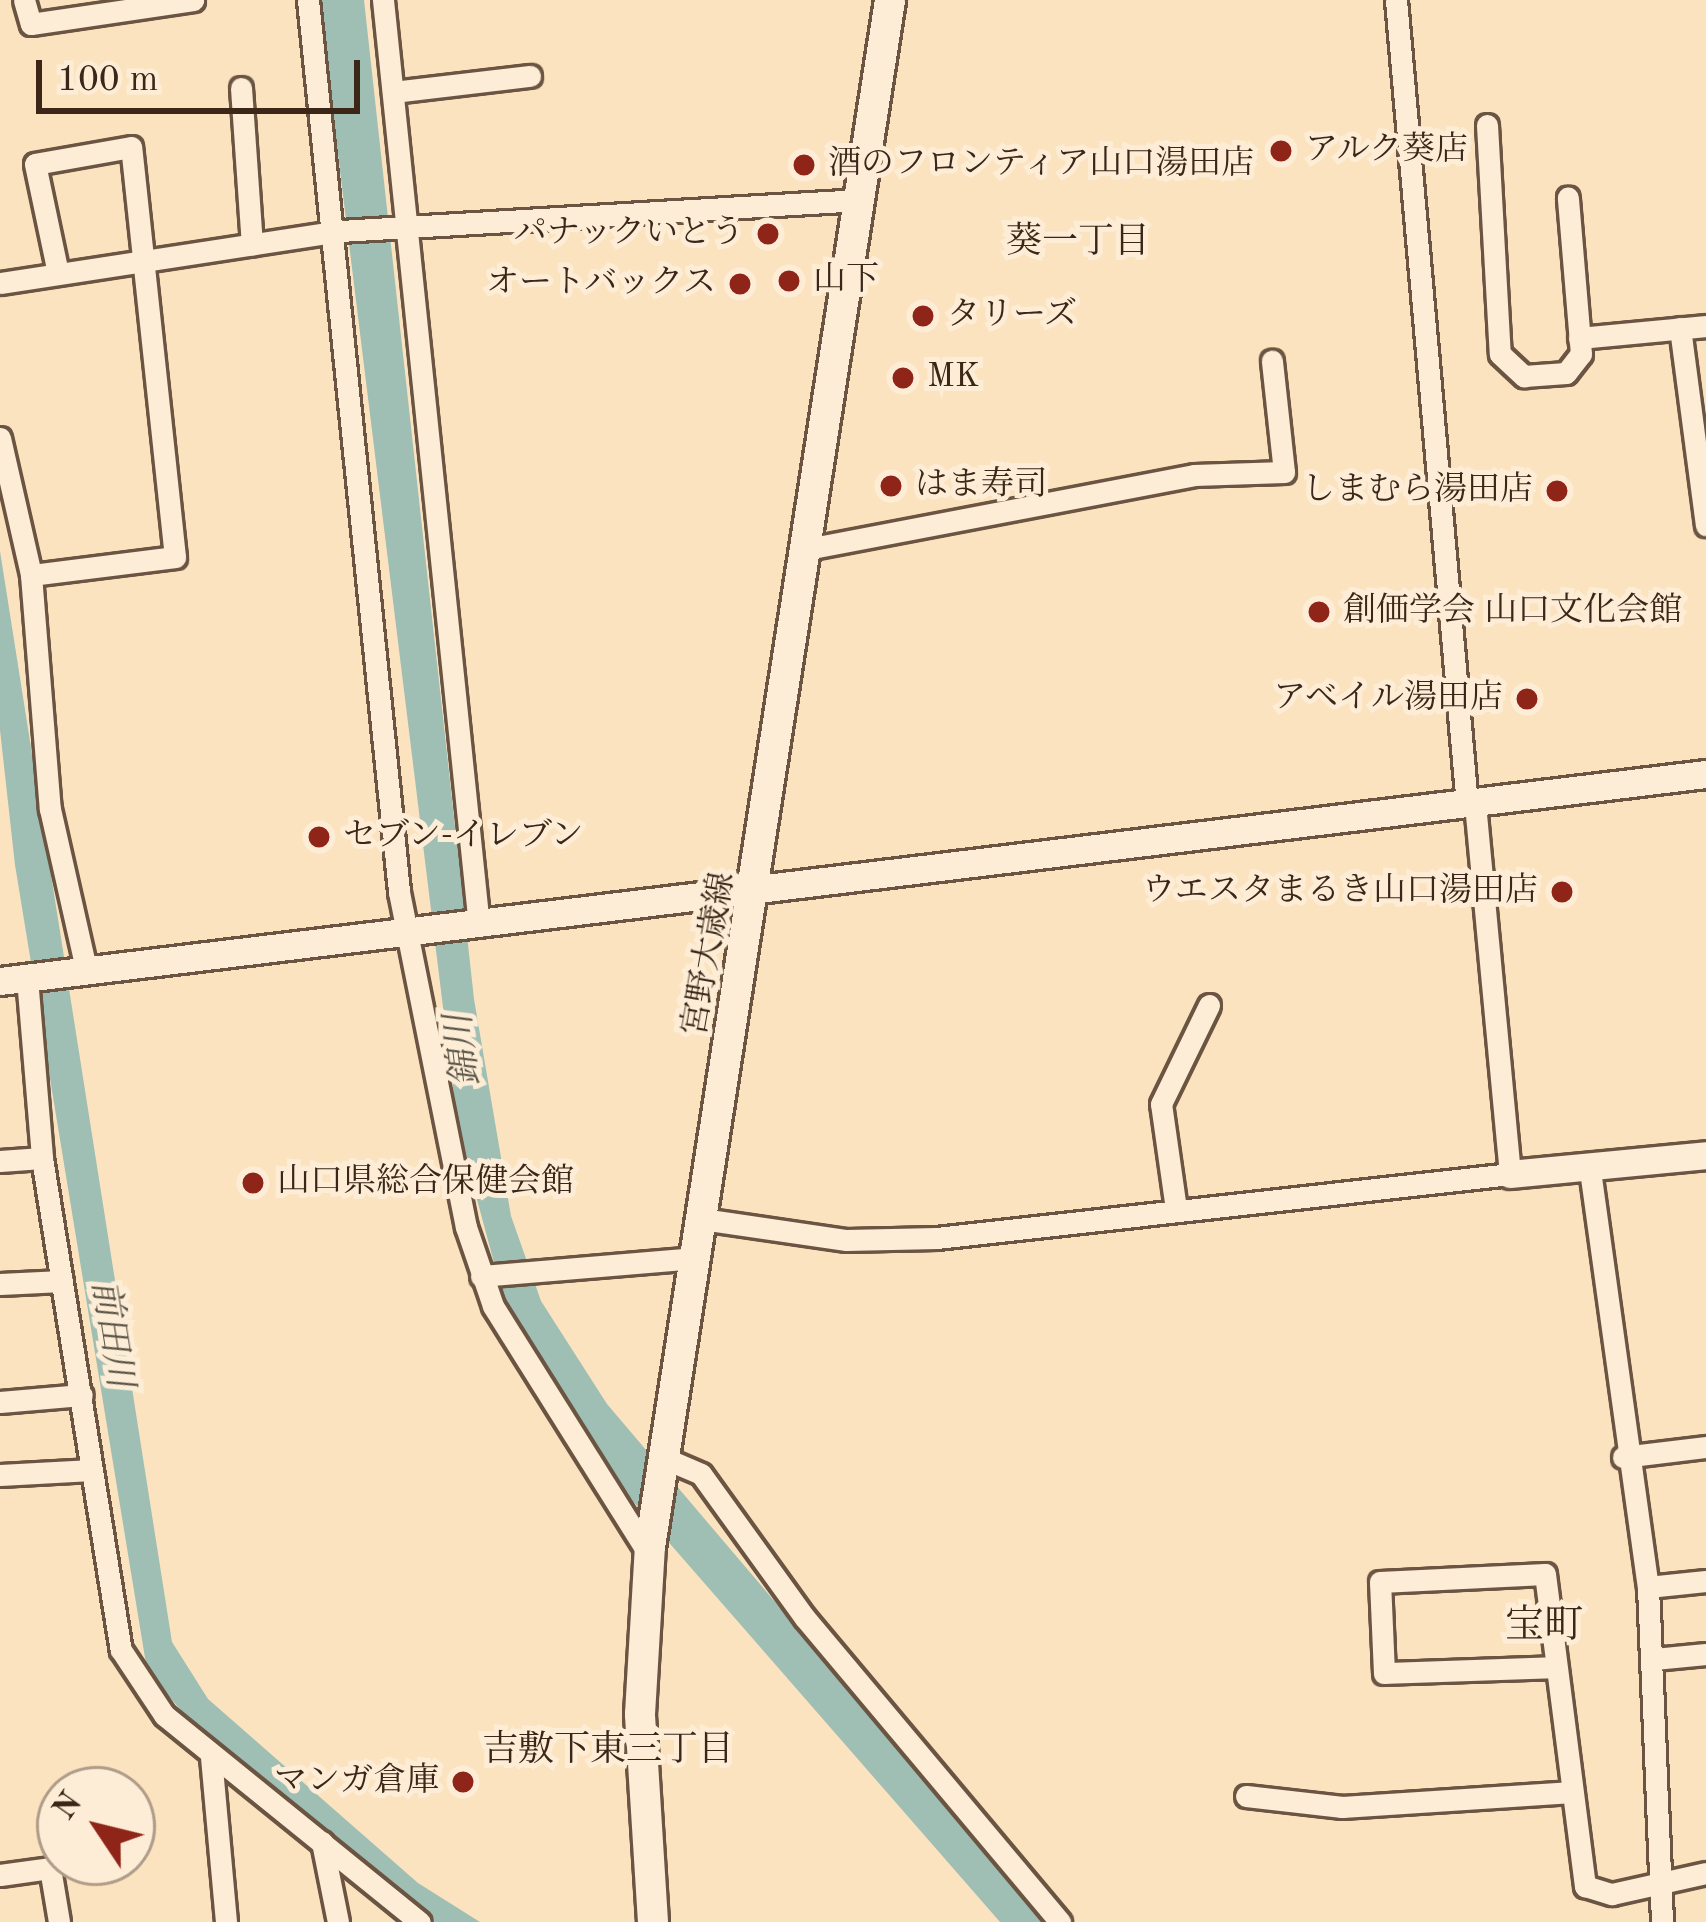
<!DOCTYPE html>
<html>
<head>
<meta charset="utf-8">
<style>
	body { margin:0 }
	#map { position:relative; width:1706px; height:1922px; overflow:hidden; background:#fce3c0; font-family:"Old Standard TT","Noto Serif JP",serif }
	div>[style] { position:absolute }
	.water>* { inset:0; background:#9fbeb4 }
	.roads { filter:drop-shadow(3px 0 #6b5542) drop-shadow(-3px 0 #6b5542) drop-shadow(0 3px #6b5542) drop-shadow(0 -3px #6b5542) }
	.minor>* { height:21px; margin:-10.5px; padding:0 10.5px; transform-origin:10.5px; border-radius:10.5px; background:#fdedd6 }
	.tertiary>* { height:27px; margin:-13.5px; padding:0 13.5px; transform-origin:13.5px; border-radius:13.5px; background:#fdedd6 }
	.secondary>* { height:30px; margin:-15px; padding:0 15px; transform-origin:15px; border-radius:15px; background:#fdedd6 }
	.dots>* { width:33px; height:33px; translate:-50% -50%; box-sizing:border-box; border:6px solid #fdedd6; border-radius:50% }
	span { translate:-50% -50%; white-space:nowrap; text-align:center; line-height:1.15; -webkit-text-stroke:10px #fdedd6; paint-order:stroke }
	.poi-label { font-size:33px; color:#3b2618 }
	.left { translate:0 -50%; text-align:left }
	.right { translate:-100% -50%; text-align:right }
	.street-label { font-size:33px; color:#3b2618 }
	.neighbourhood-label { font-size:36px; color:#3b2618 }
	.water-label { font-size:36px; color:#595447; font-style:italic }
	.quarter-label { font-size:39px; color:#3b2618 }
	.north { position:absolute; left:36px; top:1766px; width:120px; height:120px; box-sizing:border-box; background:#fdedd6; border:3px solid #af9d8a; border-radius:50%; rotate:305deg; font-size:33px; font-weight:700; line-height:48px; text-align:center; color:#3b2618 }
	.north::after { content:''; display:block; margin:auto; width:42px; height:54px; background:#8f2418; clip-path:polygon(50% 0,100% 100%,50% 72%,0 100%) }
	.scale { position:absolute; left:36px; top:60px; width:324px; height:54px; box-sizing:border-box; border:6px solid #3b2618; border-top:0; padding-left:15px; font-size:36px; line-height:42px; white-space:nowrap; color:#3b2618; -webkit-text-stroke:9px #fdedd6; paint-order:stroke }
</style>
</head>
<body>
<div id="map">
	<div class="water">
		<i style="clip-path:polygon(319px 0,364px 0,474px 999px,511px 1216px,541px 1301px,607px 1404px,1047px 1922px,1000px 1922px,610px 1475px,503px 1296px,458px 1129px)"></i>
		<i style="clip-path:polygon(0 551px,172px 1642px,208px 1699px,418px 1883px,480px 1922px,435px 1922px,414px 1907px,193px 1725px,147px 1670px,15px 865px,0 730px)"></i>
	</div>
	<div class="roads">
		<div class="minor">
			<i style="left:24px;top:0;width:25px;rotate:74deg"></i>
			<i style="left:31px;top:24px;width:164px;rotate:-8.4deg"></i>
			<i style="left:308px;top:0;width:897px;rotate:84.17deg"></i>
			<i style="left:399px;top:892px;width:342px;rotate:78.7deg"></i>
			<i style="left:466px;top:1227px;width:83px;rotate:71.1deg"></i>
			<i style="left:493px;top:1306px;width:294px;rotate:57.9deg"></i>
			<i style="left:383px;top:0;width:931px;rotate:84.08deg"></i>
			<i style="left:1396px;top:0;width:808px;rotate:84.96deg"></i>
			<i style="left:241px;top:88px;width:157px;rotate:86deg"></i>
			<i style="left:393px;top:92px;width:138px;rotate:-6.7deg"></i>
			<i style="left:1487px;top:125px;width:229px;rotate:86.8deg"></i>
			<i style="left:1500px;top:354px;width:33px;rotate:43deg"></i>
			<i style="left:1524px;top:376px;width:42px;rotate:-4.1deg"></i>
			<i style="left:1566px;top:373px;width:24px;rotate:-52deg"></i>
			<i style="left:1581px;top:354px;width:157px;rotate:-94.8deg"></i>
			<i style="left:0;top:283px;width:344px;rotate:-8.7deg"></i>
			<i style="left:340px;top:231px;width:521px;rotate:-3.41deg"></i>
			<i style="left:1680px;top:328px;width:199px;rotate:82.5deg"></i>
			<i style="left:1579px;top:338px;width:128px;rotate:-5.4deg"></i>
			<i style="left:0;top:438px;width:140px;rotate:77.2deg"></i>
			<i style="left:31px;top:575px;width:235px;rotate:85.4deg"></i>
			<i style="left:50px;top:809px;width:168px;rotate:77.3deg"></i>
			<i style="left:807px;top:549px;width:394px;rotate:-10.8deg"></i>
			<i style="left:1194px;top:475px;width:90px;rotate:-1.9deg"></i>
			<i style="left:1284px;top:472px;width:112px;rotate:-96.2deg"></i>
			<i style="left:31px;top:575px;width:145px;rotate:-7.1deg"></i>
			<i style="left:175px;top:557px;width:412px;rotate:-96.1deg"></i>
			<i style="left:131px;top:147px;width:97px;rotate:170deg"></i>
			<i style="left:35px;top:164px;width:111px;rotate:78.1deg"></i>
			<i style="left:27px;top:978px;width:181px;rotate:85.2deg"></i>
			<i style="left:42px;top:1158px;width:498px;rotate:80.9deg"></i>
			<i style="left:121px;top:1650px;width:78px;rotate:56.5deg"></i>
			<i style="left:164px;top:1715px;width:329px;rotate:39deg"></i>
			<i style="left:0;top:1161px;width:42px;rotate:-4.1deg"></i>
			<i style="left:1590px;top:1170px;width:421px;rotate:82.1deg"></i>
			<i style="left:1648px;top:1587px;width:335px;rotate:87.6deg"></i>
			<i style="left:1176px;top:1209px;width:106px;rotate:-98.1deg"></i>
			<i style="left:1161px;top:1104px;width:110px;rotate:-64.1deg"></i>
			<i style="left:702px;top:1219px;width:146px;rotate:8.3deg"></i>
			<i style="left:846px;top:1240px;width:91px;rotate:-1.3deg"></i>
			<i style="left:937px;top:1238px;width:577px;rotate:-6.37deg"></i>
			<i style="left:1510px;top:1174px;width:371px;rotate:-95.4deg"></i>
			<i style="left:481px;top:1276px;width:217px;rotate:-4.8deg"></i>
			<i style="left:0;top:1284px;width:62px;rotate:-2.8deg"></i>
			<i style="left:0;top:1402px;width:82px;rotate:-4.9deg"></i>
			<i style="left:1623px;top:1457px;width:84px;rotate:-6.9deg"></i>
			<i style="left:666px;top:1459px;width:38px;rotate:23deg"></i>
			<i style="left:701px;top:1474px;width:178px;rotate:54.2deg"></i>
			<i style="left:805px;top:1618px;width:397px;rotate:50deg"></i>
			<i style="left:0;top:1475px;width:92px;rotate:-3.1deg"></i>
			<i style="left:1648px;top:1587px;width:58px;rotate:-5.9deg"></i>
			<i style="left:1654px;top:1659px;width:52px;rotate:-5.5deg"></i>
			<i style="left:1556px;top:1667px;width:172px;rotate:178deg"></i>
			<i style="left:1384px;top:1673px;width:91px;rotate:-92.5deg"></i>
			<i style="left:1380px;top:1582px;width:165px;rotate:-2.8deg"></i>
			<i style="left:1545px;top:1574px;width:315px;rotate:82.7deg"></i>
			<i style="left:1585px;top:1886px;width:28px;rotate:17deg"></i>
			<i style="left:1612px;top:1894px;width:96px;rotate:-12.6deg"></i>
			<i style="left:211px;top:1757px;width:166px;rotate:84.8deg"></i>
			<i style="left:1246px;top:1796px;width:97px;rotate:6.5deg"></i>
			<i style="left:1342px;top:1807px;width:231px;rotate:-3.7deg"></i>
			<i style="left:322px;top:1842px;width:82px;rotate:78.7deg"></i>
			<i style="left:0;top:1875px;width:50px;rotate:-8deg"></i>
			<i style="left:50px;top:1868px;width:55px;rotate:80.5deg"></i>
		</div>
		<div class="tertiary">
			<i style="left:0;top:981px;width:1719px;rotate:-6.92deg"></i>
			<i style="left:1510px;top:1174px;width:197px;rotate:-5.5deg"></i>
		</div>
		<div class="secondary">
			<i style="left:653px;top:1922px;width:208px;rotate:-93.6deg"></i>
			<i style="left:640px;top:1714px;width:167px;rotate:-86.6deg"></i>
			<i style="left:650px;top:1547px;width:1566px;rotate:-81.18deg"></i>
		</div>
	</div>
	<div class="dots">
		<i style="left:1281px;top:151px;background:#8f2418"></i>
		<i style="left:804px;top:165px;background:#8f2418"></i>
		<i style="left:768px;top:234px;background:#8f2418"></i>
		<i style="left:789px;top:281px;background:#8f2418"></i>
		<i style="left:740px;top:284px;background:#8f2418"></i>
		<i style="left:923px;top:316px;background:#8f2418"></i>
		<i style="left:903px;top:378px;background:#8f2418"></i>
		<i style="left:891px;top:486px;background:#8f2418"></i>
		<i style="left:1557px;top:491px;background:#8f2418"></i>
		<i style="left:1319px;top:612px;background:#8f2418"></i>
		<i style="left:1527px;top:699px;background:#8f2418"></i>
		<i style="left:319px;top:837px;background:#8f2418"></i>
		<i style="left:1562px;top:892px;background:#8f2418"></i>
		<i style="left:253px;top:1183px;background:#8f2418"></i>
		<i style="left:463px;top:1782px;background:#8f2418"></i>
	</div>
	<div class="poi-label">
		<span class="left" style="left:1305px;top:151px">アルク葵店</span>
		<span class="left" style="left:828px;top:165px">酒のフロンティア山口湯田店</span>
		<span class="right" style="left:744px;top:234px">パナックいとう</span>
		<span class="left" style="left:813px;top:281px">山下</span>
		<span class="right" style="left:716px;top:284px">オートバックス</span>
		<span class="left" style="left:947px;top:316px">タリーズ</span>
		<span class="left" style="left:927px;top:378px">MK</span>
		<span class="left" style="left:915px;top:486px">はま寿司</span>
		<span class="right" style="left:1533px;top:491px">しまむら湯田店</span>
		<span class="left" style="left:1343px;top:612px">創価学会 山口文化会館</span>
		<span class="right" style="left:1503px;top:699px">アベイル湯田店</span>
		<span class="left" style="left:343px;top:837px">セブン-イレブン</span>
		<span class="right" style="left:1538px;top:892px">ウエスタまるき山口湯田店</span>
		<span class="left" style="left:277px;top:1183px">山口県総合保健会館</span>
		<span class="right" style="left:439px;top:1782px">マンガ倉庫</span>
	</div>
	<div class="street-label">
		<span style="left:710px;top:954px;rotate:-80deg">宮野大歳線</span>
	</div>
	<div class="neighbourhood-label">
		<span style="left:1078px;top:244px">葵一丁目</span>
		<span style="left:608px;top:1752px">吉敷下東三丁目</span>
	</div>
	<div class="water-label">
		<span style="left:465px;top:1050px;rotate:-97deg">錦川</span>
		<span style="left:110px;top:1334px;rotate:81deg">前田川</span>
	</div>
	<div class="quarter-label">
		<span style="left:1544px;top:1627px">宝町</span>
	</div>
	<div class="north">N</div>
	<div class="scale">100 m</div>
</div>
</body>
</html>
